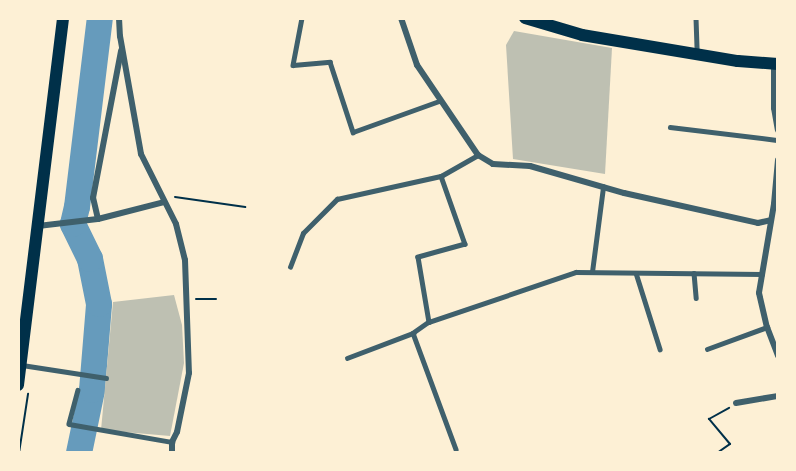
<!DOCTYPE html>
<html>
<head>
<meta charset="utf-8">
<style>
	body { margin:0 }
	#map { position:relative; width:796px; height:471px; overflow:hidden; background:#fdf0d5; font-family:"DejaVu Sans",sans-serif }
	div>[style] { position:absolute }
	.river>* { height:26px; margin:-13px; padding:0 13px; transform-origin:13px; border-radius:13px; background:#669bbc }
	.building>* { inset:0; background:#bec0b2 }
	.path>* { height:2px; margin:-1px; padding:0 1px; transform-origin:1px; border-radius:1px; background:#003049 }
	.service>* { height:4.5px; margin:-2.25px; padding:0 2.25px; transform-origin:2.25px; border-radius:2.25px; background:#3f606c }
	.minor>* { height:6px; margin:-3px; padding:0 3px; transform-origin:3px; border-radius:3px; background:#3f606c }
	.secondary>* { height:12px; margin:-6px; padding:0 6px; transform-origin:6px; border-radius:6px; background:#003049 }
	span { translate:-50% -50%; white-space:nowrap; text-align:center; line-height:1.15; -webkit-text-stroke:6px #fdf0d5; paint-order:stroke }
	.frame { position:absolute; inset:0; border:20px solid #fdf0d5; pointer-events:none }
</style>
</head>
<body>
<div id="map">
	<div class="river">
		<i style="left:79px;top:453px;width:64px;rotate:-78.3deg"></i>
		<i style="left:92px;top:390px;width:86px;rotate:-85.3deg"></i>
		<i style="left:99px;top:304px;width:46px;rotate:-101.3deg"></i>
		<i style="left:90px;top:259px;width:39px;rotate:-116deg"></i>
		<i style="left:73px;top:224px;width:17px;rotate:-77deg"></i>
		<i style="left:77px;top:207px;width:190px;rotate:-83.1deg"></i>
	</div>
	<div class="building">
		<i style="clip-path:polygon(514px 31px,612px 48px,605px 174px,513px 159px,506px 45px)"></i>
		<i style="clip-path:polygon(174px 295px,182px 325px,184px 363px,170px 436px,101px 430px,113px 302px)"></i>
	</div>
	<div class="path">
		<i style="left:175px;top:197px;width:71px;rotate:8.1deg"></i>
		<i style="left:196px;top:299px;width:20px"></i>
		<i style="left:19px;top:453px;width:60px;rotate:-81.3deg"></i>
		<i style="left:717px;top:453px;width:16px;rotate:-35deg"></i>
		<i style="left:730px;top:444px;width:33px;rotate:-130deg"></i>
		<i style="left:709px;top:419px;width:23px;rotate:-29deg"></i>
	</div>
	<div class="service">
		<i style="left:302px;top:18px;width:48px;rotate:100.8deg"></i>
		<i style="left:293px;top:65px;width:37px;rotate:-5deg"></i>
		<i style="left:330px;top:62px;width:74px;rotate:71.8deg"></i>
		<i style="left:353px;top:132px;width:91px;rotate:-19.8deg"></i>
		<i style="left:696px;top:18px;width:36px;rotate:88deg"></i>
		<i style="left:670px;top:127px;width:109px;rotate:6.9deg"></i>
		<i style="left:441px;top:176px;width:72px;rotate:70.6deg"></i>
		<i style="left:465px;top:244px;width:49px;rotate:164.5deg"></i>
		<i style="left:418px;top:257px;width:66px;rotate:80.4deg"></i>
		<i style="left:429px;top:322px;width:155px;rotate:-18.8deg"></i>
		<i style="left:576px;top:272px;width:186px;rotate:0.6deg"></i>
		<i style="left:290px;top:267px;width:36px;rotate:-69deg"></i>
		<i style="left:303px;top:233px;width:48px;rotate:-45deg"></i>
		<i style="left:337px;top:199px;width:107px;rotate:-12.5deg"></i>
		<i style="left:441px;top:176px;width:43px;rotate:-29.6deg"></i>
		<i style="left:592px;top:272px;width:86px;rotate:-82.6deg"></i>
		<i style="left:636px;top:273px;width:80px;rotate:72.5deg"></i>
		<i style="left:694px;top:273px;width:25px;rotate:85deg"></i>
		<i style="left:429px;top:322px;width:19px;rotate:145deg"></i>
		<i style="left:413px;top:333px;width:124px;rotate:69.7deg"></i>
		<i style="left:707px;top:349px;width:64px;rotate:-20.1deg"></i>
		<i style="left:347px;top:358px;width:71px;rotate:-20.7deg"></i>
		<i style="left:22px;top:365px;width:85px;rotate:8.8deg"></i>
		<i style="left:78px;top:390px;width:35px;rotate:105deg"></i>
		<i style="left:69px;top:424px;width:105px;rotate:9.9deg"></i>
	</div>
	<div class="minor">
		<i style="left:119px;top:18px;width:18px;rotate:87deg"></i>
		<i style="left:120px;top:36px;width:120px;rotate:79.9deg"></i>
		<i style="left:141px;top:154px;width:78px;rotate:63.4deg"></i>
		<i style="left:176px;top:224px;width:37px;rotate:76deg"></i>
		<i style="left:185px;top:260px;width:113px;rotate:88deg"></i>
		<i style="left:189px;top:373px;width:60px;rotate:101.5deg"></i>
		<i style="left:177px;top:432px;width:11px;rotate:117deg"></i>
		<i style="left:172px;top:442px;width:11px;rotate:90deg"></i>
		<i style="left:401px;top:18px;width:50px;rotate:71.2deg"></i>
		<i style="left:417px;top:65px;width:109px;rotate:55.9deg"></i>
		<i style="left:478px;top:155px;width:17px;rotate:31deg"></i>
		<i style="left:493px;top:164px;width:37px;rotate:3deg"></i>
		<i style="left:530px;top:166px;width:98px;rotate:16deg"></i>
		<i style="left:624px;top:193px;width:137px;rotate:12.6deg"></i>
		<i style="left:758px;top:223px;width:13px;rotate:-13deg"></i>
		<i style="left:774px;top:64px;width:44px;rotate:90deg"></i>
		<i style="left:774px;top:108px;width:22px;rotate:80deg"></i>
		<i style="left:778px;top:160px;width:44px;rotate:95.2deg"></i>
		<i style="left:774px;top:204px;width:90px;rotate:99.6deg"></i>
		<i style="left:759px;top:293px;width:35px;rotate:77deg"></i>
		<i style="left:767px;top:327px;width:31px;rotate:69deg"></i>
		<i style="left:98px;top:219px;width:22px;rotate:-103deg"></i>
		<i style="left:93px;top:198px;width:150px;rotate:-79.2deg"></i>
		<i style="left:38px;top:226px;width:60px;rotate:-6.7deg"></i>
		<i style="left:98px;top:219px;width:68px;rotate:-14.4deg"></i>
		<i style="left:736px;top:403px;width:43px;rotate:-9.5deg"></i>
	</div>
	<div class="secondary">
		<i style="left:525px;top:18px;width:59px;rotate:16.6deg"></i>
		<i style="left:582px;top:35px;width:158px;rotate:9.5deg"></i>
		<i style="left:738px;top:61px;width:40px;rotate:4.3deg"></i>
		<i style="left:18px;top:385px;width:370px;rotate:-83deg"></i>
	</div>
	<div class="frame"></div>
</div>
</body>
</html>
